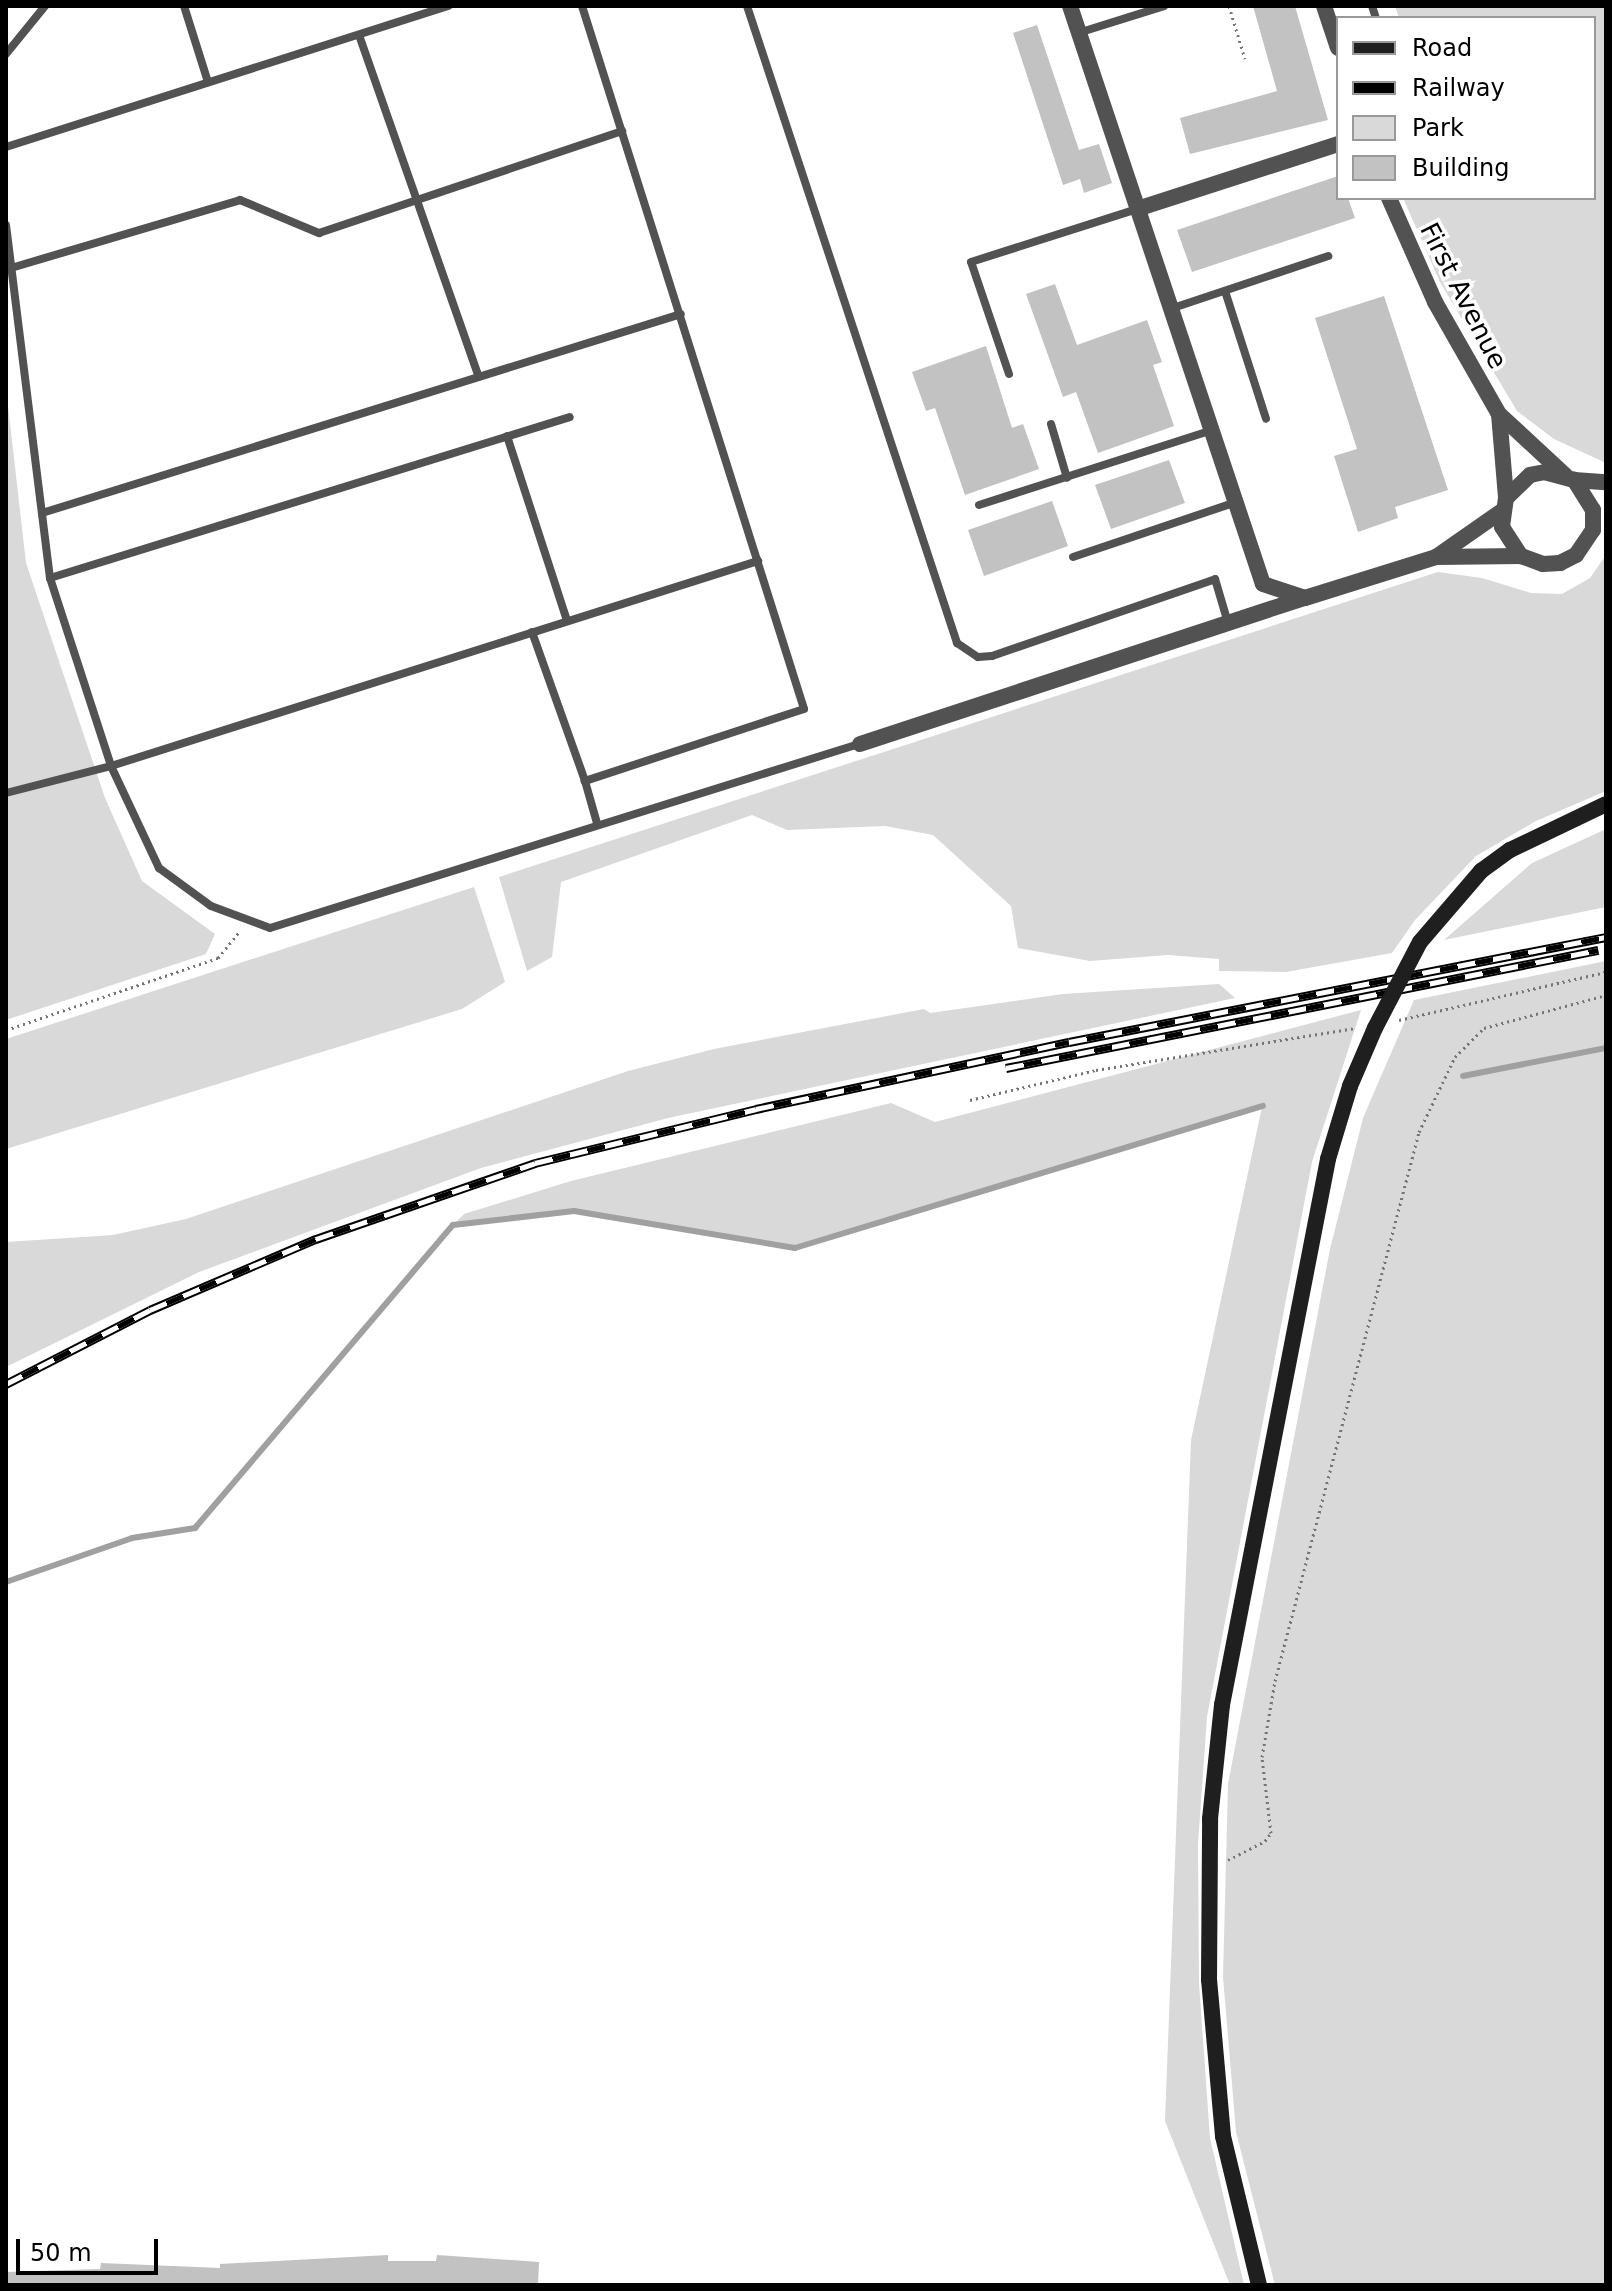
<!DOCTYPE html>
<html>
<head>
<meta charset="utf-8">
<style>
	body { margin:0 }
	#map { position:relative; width:1612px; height:2291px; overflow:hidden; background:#fff; font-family:"DejaVu Sans",sans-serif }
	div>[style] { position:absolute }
	.green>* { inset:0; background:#d9d9d9 }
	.stream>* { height:6px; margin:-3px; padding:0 3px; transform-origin:3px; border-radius:3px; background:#a0a0a0 }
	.building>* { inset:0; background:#c2c2c2 }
	.path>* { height:3px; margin-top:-1.5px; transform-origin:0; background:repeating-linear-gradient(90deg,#747474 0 2px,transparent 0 6px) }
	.service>* { height:8px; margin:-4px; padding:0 4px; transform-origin:4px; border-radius:4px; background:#525252 }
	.minor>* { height:16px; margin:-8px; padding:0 8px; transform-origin:8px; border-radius:8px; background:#525252 }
	.secondary>* { height:16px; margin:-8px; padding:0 8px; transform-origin:8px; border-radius:8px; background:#1f1f1f }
	.rail>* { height:9px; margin-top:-4.5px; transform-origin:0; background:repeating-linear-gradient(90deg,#fff 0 18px,#000 0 36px); box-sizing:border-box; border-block:2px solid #000 }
	.secondary-bridge>* { height:16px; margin:-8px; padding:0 8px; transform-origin:8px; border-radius:8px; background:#1f1f1f }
	span { translate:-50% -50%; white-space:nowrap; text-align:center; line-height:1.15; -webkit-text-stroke:7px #fff; paint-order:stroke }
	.street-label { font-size:26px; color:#000 }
	.frame { position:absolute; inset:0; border:8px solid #000; pointer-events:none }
	.legend { position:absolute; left:1336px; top:16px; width:260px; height:184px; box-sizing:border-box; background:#fff; border:2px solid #999; margin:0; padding:10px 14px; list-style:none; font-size:24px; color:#000 }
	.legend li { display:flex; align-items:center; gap:16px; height:40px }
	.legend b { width:40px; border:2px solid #999 }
	.scale { position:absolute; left:16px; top:2239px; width:142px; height:36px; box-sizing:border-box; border:4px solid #000; border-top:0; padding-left:10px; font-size:24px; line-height:28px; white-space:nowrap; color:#000; -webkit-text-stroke:6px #fff; paint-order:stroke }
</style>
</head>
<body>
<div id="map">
	<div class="green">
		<i style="clip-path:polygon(1395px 6px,1606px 6px,1606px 463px,1554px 439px,1517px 411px,1440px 282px,1403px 198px,1594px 198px,1594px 18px,1399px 18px)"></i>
		<i style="clip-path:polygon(6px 388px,26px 563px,105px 798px,142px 881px,215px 934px,206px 954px,6px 1020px)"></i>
		<i style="clip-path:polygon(1606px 555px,1606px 791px,1536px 821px,1476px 856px,1415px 920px,1392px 953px,1286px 972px,1219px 971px,1219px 959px,1168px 955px,1090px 961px,1018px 948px,1011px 906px,933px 835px,885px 826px,787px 830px,752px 815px,561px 882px,552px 957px,527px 971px,499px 877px,1438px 572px,1482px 578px,1531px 593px,1562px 594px,1590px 578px)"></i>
		<i style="clip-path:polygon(1606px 829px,1606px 907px,1444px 940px,1532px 863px)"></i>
		<i style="clip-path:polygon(474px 887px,505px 982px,462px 1009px,6px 1149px,6px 1039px)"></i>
		<i style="clip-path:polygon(1606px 961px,1606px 2285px,1275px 2285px,1236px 2132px,1223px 1977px,1228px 1784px,1330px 1249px,1363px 1118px,1414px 1000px)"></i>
		<i style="clip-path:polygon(1219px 984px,1235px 998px,668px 1118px,481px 1168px,199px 1272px,6px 1367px,6px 1242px,113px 1235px,186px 1219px,628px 1071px,714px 1049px,924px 1009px,930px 1013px,1063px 994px)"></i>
		<i style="clip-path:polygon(1361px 1010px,1312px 1162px,1207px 1717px,1198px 1844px,1199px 1983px,1210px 2138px,1244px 2285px,1230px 2285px,1165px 2121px,1191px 1440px,1262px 1107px,795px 1248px,574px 1211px,453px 1225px,464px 1214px,571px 1181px,891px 1103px,935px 1122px)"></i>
	</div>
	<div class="stream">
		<i style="left:1463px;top:1076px;width:146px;rotate:-11.1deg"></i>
		<i style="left:6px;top:1582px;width:133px;rotate:-19.2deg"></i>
		<i style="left:132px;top:1538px;width:64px;rotate:-9deg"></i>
		<i style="left:195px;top:1528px;width:398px;rotate:-49.6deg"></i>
		<i style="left:453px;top:1225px;width:122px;rotate:-6.6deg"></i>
		<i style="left:574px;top:1211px;width:224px;rotate:9.5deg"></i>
		<i style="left:795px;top:1248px;width:489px;rotate:-16.9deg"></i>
	</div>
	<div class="building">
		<i style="clip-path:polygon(1253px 6px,1295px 6px,1328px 120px,1190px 154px,1180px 118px,1277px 91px)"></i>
		<i style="clip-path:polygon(1037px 25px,1079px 150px,1099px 144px,1112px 183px,1084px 193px,1080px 179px,1063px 185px,1013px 33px)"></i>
		<i style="clip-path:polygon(1338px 176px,1338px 198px,1348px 198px,1355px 218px,1192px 272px,1177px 230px)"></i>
		<i style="clip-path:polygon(1055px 284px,1077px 345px,1147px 320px,1162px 362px,1153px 365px,1174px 426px,1098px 453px,1076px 392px,1063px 397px,1026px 294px)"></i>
		<i style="clip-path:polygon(1384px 296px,1448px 490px,1395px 507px,1398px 518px,1358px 532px,1334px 456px,1357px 449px,1315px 318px)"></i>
		<i style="clip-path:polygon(986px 346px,1012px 428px,1023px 424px,1039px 469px,965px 495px,935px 408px,926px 411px,912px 372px)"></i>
		<i style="clip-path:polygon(1169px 460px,1185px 503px,1111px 529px,1095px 485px)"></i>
		<i style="clip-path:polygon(1052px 501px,1068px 546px,984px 576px,968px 530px)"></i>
		<i style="clip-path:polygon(388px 2255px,388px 2261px,436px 2261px,437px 2255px,539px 2262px,538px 2285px,6px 2285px,6px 2272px,100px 2269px,101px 2263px,220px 2268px,220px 2264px)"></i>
	</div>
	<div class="path">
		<i style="left:1229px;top:6px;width:55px;rotate:73.2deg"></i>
		<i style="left:1399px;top:1020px;width:212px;rotate:-13.1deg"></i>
		<i style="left:6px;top:1030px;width:224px;rotate:-18.8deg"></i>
		<i style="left:218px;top:958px;width:33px;rotate:-51deg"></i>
		<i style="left:970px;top:1100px;width:130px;rotate:-13.4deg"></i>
		<i style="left:1096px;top:1070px;width:263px;rotate:-9.2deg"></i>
		<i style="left:1228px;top:1860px;width:42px;rotate:-27.2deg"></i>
		<i style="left:1265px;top:1841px;width:10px;rotate:-53deg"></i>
		<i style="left:1271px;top:1833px;width:77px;rotate:-96.8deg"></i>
		<i style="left:1262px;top:1757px;width:77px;rotate:-80.3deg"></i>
		<i style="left:1275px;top:1681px;width:568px;rotate:-75.3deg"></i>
		<i style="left:1419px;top:1132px;width:83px;rotate:-64.4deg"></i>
		<i style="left:1455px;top:1057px;width:41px;rotate:-45deg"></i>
		<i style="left:1484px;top:1028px;width:126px;rotate:-15.1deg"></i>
	</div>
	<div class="service">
		<i style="left:184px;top:6px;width:80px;rotate:72.5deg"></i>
		<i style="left:582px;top:6px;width:737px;rotate:72.47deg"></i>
		<i style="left:804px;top:709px;width:231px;rotate:161.8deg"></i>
		<i style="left:585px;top:781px;width:44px;rotate:74.1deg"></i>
		<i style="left:747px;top:6px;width:671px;rotate:71.75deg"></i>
		<i style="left:957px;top:643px;width:25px;rotate:34deg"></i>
		<i style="left:978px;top:657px;width:14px;rotate:-4deg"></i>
		<i style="left:992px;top:656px;width:236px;rotate:-19deg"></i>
		<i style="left:1215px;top:579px;width:46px;rotate:73.5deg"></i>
		<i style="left:1372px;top:6px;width:13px;rotate:72deg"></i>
		<i style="left:1078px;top:33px;width:90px;rotate:-17.4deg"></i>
		<i style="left:359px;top:35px;width:362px;rotate:70.7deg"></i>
		<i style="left:6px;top:54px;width:62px;rotate:-50.9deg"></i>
		<i style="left:6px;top:147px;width:465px;rotate:-17.7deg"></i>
		<i style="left:6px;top:225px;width:356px;rotate:82.9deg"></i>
		<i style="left:50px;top:578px;width:198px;rotate:72deg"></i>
		<i style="left:111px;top:766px;width:113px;rotate:64.8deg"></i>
		<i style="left:159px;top:868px;width:64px;rotate:36.2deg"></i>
		<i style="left:211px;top:906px;width:63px;rotate:20.4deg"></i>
		<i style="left:270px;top:928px;width:617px;rotate:-17.35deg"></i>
		<i style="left:11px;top:268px;width:239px;rotate:-16.5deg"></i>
		<i style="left:240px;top:200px;width:86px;rotate:22.7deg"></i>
		<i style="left:319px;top:233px;width:320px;rotate:-18.6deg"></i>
		<i style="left:1225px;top:291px;width:134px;rotate:72.2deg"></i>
		<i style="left:1170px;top:309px;width:167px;rotate:-18.5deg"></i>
		<i style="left:1009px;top:374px;width:118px;rotate:-108.7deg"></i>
		<i style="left:971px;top:262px;width:174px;rotate:-17.7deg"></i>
		<i style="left:1051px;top:424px;width:56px;rotate:73.5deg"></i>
		<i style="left:507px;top:436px;width:194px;rotate:72deg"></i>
		<i style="left:979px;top:505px;width:242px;rotate:-17.8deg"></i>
		<i style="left:42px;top:513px;width:669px;rotate:-17.3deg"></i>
		<i style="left:1073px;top:557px;width:169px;rotate:-18.6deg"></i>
		<i style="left:50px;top:578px;width:544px;rotate:-17.2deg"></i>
		<i style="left:532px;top:632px;width:158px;rotate:70.4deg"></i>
		<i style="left:6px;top:793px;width:108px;rotate:-14.4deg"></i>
		<i style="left:111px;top:766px;width:679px;rotate:-17.58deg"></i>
	</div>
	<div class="minor">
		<i style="left:1070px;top:6px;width:609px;rotate:71.54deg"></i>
		<i style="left:1263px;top:584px;width:44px;rotate:18.4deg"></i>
		<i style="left:1305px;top:598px;width:137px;rotate:-17.4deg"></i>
		<i style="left:1436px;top:557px;width:85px;rotate:-0.7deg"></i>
		<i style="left:1521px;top:556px;width:23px;rotate:20deg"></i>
		<i style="left:1543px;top:564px;width:17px;rotate:-3deg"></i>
		<i style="left:1560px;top:563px;width:18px;rotate:-27deg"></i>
		<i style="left:1576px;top:555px;width:30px;rotate:-56deg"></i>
		<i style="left:1593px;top:530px;width:20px;rotate:-90deg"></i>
		<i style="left:1593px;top:510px;width:36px;rotate:-122deg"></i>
		<i style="left:1574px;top:480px;width:30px;rotate:-165deg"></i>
		<i style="left:1545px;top:472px;width:15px;rotate:169deg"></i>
		<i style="left:1530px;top:475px;width:33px;rotate:136deg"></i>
		<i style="left:1506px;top:498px;width:29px;rotate:98deg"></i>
		<i style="left:1502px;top:527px;width:35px;rotate:57deg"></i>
		<i style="left:1324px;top:6px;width:44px;rotate:71.6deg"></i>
		<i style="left:1389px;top:198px;width:114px;rotate:66.1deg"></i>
		<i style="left:1435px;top:302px;width:129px;rotate:60.3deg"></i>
		<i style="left:1499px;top:414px;width:91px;rotate:42.8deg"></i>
		<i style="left:1137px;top:209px;width:211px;rotate:-17.9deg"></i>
		<i style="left:1499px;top:414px;width:84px;rotate:85.2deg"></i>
		<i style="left:1574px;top:480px;width:32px;rotate:4deg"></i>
		<i style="left:1436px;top:557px;width:80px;rotate:-34.9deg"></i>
		<i style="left:860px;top:744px;width:468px;rotate:-18.2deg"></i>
	</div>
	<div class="secondary">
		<i style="left:1420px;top:942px;width:94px;rotate:-49.3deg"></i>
		<i style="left:1481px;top:871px;width:36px;rotate:-36deg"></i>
		<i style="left:1510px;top:850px;width:106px;rotate:-25.6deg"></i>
		<i style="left:1259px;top:2285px;width:153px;rotate:-103.6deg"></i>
		<i style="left:1223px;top:2136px;width:157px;rotate:-95.1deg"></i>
		<i style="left:1209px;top:1980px;width:161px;rotate:-89.6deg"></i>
		<i style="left:1210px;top:1819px;width:115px;rotate:-84deg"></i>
		<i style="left:1222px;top:1705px;width:556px;rotate:-79.01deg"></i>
		<i style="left:1328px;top:1159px;width:76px;rotate:-73.2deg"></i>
		<i style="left:1350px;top:1086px;width:63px;rotate:-66.7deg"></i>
	</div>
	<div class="rail">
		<i style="left:1006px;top:1068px;width:604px;rotate:-11.27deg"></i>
		<i style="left:6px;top:1384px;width:162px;rotate:-27.2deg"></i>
		<i style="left:150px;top:1310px;width:181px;rotate:-23.2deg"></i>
		<i style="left:316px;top:1239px;width:232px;rotate:-19.1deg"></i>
		<i style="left:535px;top:1163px;width:228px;rotate:-13.7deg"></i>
		<i style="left:756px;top:1109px;width:320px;rotate:-12.1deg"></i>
		<i style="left:1069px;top:1042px;width:547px;rotate:-11.06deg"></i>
	</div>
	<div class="secondary-bridge">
		<i style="left:1375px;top:1028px;width:97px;rotate:-62.4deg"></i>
	</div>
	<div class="street-label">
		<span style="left:1463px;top:296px;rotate:63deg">First Avenue</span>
	</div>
	<div class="frame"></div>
	<ul class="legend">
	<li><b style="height:10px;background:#1f1f1f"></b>Road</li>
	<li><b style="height:10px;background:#000"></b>Railway</li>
	<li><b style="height:22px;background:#d9d9d9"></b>Park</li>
	<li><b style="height:22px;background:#c2c2c2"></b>Building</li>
	</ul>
	<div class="scale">50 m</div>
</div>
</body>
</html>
